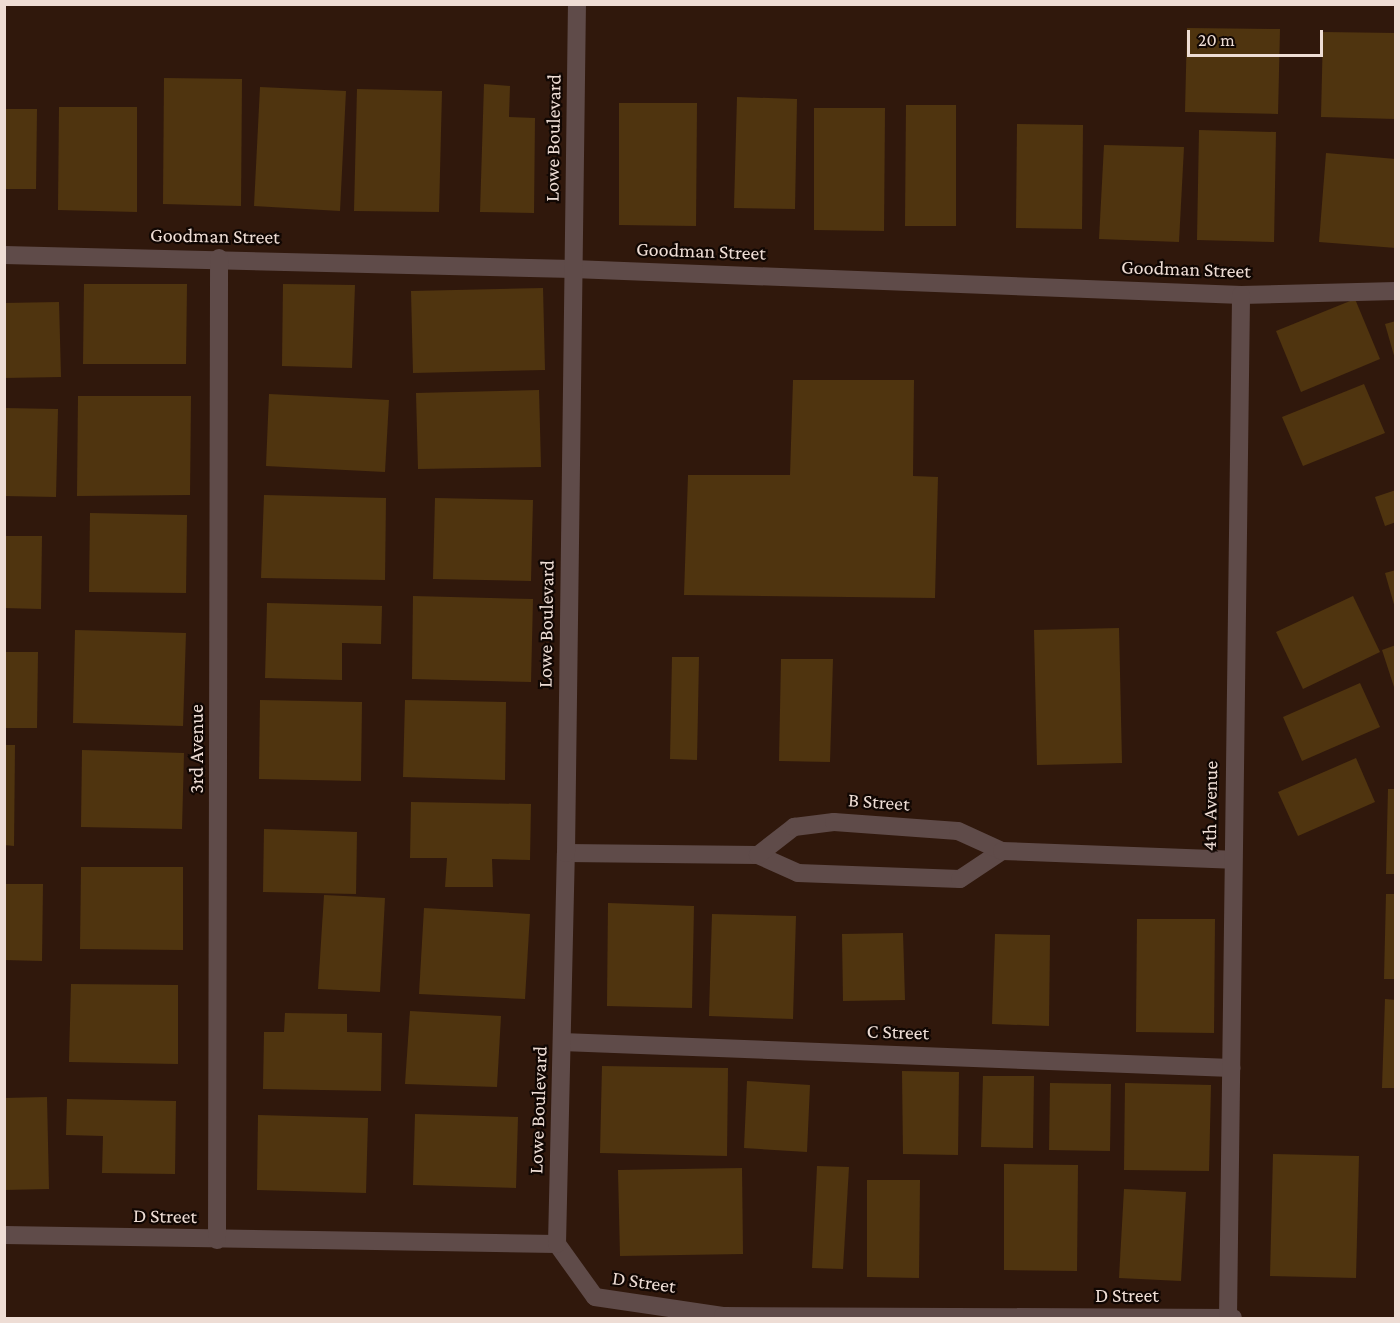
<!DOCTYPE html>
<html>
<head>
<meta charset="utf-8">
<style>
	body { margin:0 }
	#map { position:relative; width:1400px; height:1323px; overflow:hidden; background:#30180c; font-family:"Crimson Pro",serif }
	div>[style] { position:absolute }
	.building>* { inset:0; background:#4f340f }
	.minor>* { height:18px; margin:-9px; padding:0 9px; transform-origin:9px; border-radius:9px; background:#5f4b49 }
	span { translate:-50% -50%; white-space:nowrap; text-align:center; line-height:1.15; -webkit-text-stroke:4.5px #110703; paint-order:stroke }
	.street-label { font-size:20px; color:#eeddd5 }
	.frame { position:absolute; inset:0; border:6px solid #eeddd5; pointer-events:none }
	.scale { position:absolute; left:1187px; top:30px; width:136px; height:27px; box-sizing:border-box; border:3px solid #eeddd5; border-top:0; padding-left:8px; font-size:18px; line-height:21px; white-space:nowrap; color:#eeddd5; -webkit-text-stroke:4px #110703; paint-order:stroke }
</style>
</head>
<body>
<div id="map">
	<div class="building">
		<i style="clip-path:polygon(1187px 28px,1280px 29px,1278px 114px,1185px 112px)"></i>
		<i style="clip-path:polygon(1323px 32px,1396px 33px,1396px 119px,1321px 117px)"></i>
		<i style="clip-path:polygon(164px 78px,242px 79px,241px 206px,163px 204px)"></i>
		<i style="clip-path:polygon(484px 84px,510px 86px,509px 117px,535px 118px,534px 213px,480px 212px)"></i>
		<i style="clip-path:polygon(260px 87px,346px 91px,340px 211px,254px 206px)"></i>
		<i style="clip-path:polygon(357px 89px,442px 91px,439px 212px,354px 211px)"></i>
		<i style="clip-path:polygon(737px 97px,797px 99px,795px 209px,734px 208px)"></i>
		<i style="clip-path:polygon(619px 103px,697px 103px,696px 226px,619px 225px)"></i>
		<i style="clip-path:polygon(906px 105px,956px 105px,956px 226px,905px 226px)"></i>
		<i style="clip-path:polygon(59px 107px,137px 107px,137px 212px,58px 210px)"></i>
		<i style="clip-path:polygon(814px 108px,885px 108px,884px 231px,814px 230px)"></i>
		<i style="clip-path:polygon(4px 109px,37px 109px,36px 189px,4px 189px)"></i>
		<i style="clip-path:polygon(1017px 124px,1083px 125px,1082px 229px,1016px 228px)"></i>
		<i style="clip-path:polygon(1199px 130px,1276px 132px,1274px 242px,1197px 240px)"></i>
		<i style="clip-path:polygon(1104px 145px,1184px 147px,1179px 242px,1099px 239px)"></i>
		<i style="clip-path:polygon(1326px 153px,1396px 159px,1396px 248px,1319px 242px)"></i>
		<i style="clip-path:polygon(84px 284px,187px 284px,186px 364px,83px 364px)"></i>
		<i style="clip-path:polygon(283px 284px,355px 285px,352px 368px,282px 366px)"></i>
		<i style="clip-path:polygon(543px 288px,545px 370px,413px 373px,411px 291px)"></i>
		<i style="clip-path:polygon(1355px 299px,1380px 359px,1301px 392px,1276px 331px)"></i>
		<i style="clip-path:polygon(59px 302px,61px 377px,4px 378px,4px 303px)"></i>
		<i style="clip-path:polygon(1396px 321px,1396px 359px,1395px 359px,1385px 324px)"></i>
		<i style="clip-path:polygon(793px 380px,914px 380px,913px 476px,938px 477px,935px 598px,684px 595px,688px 475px,790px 475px)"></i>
		<i style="clip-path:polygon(1364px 384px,1385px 433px,1303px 466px,1282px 417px)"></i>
		<i style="clip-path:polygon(539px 390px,541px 467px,418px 469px,416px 393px)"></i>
		<i style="clip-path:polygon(269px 394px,389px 400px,385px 472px,266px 466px)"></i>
		<i style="clip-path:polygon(78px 396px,191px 396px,190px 495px,77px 496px)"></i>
		<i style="clip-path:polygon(4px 408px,58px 409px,56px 497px,4px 496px)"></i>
		<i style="clip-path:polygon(1396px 490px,1396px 522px,1385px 526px,1375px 497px)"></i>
		<i style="clip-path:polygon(264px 495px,386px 498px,385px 580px,261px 578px)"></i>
		<i style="clip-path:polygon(435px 498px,533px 500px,531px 581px,433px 579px)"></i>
		<i style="clip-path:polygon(90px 513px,187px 515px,186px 593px,89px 592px)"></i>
		<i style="clip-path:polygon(4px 536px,42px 536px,41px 609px,4px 608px)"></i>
		<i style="clip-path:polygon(1396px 570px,1396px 608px,1395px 608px,1385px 573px)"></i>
		<i style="clip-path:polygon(413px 596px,533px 599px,531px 682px,412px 679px)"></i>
		<i style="clip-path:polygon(1353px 596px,1380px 652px,1303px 689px,1276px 632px)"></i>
		<i style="clip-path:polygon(267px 603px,382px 606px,381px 644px,342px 643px,342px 680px,265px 678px)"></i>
		<i style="clip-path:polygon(1119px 628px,1122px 763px,1037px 765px,1034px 630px)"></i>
		<i style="clip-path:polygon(75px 630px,186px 633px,183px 726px,73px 723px)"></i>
		<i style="clip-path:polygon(1396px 645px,1396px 690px,1395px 690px,1382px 650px)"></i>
		<i style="clip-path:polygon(4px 652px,38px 652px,37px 728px,4px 728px)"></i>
		<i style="clip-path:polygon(672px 657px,699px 657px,697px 760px,670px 759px)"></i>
		<i style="clip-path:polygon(781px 659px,833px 659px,830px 762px,779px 761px)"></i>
		<i style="clip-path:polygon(1360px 683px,1380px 727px,1302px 761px,1283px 717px)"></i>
		<i style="clip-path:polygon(260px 700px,362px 702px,361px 781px,259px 779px)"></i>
		<i style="clip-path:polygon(405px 700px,506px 702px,505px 780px,403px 777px)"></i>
		<i style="clip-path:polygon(4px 745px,15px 745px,14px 846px,4px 845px)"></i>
		<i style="clip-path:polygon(82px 750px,184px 753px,182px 829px,81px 827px)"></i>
		<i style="clip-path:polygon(1356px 758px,1375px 802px,1298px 836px,1278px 792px)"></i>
		<i style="clip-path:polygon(1388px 789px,1396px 789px,1396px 874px,1386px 874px)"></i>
		<i style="clip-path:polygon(411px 802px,531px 804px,530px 860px,492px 859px,493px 887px,445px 887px,447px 858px,410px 858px)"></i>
		<i style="clip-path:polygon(264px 829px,357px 832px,356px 894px,263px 892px)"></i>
		<i style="clip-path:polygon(81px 867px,183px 867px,183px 950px,80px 949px)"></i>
		<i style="clip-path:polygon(4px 884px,43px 884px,42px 961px,4px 960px)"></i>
		<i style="clip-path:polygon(1386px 894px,1396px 894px,1396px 979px,1384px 979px)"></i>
		<i style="clip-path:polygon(324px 895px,385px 898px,380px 992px,318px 989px)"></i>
		<i style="clip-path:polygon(608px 903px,694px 906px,692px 1008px,607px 1006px)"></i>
		<i style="clip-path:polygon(424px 908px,530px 914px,525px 999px,419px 994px)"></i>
		<i style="clip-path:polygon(712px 914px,796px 916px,793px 1019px,709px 1016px)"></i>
		<i style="clip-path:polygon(1137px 919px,1215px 919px,1214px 1033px,1136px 1032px)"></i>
		<i style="clip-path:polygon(903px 933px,905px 1000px,843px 1001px,842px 934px)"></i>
		<i style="clip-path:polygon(995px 934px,1050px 935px,1049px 1026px,992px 1024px)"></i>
		<i style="clip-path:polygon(71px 984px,178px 985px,178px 1064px,69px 1062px)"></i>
		<i style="clip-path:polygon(1385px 999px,1396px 1000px,1396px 1088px,1382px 1088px)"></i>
		<i style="clip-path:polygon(410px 1011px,501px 1016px,497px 1087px,405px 1084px)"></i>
		<i style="clip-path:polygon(285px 1013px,347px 1014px,347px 1032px,382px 1033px,381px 1091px,263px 1089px,264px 1032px,284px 1032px)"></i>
		<i style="clip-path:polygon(602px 1066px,728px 1068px,727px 1156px,600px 1153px)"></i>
		<i style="clip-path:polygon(902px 1071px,959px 1072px,958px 1155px,903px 1154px)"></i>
		<i style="clip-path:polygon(983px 1076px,1034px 1076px,1033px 1148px,981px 1147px)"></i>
		<i style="clip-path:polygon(747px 1081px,810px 1085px,807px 1152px,744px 1148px)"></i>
		<i style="clip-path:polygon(1050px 1083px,1111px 1084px,1110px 1151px,1049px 1150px)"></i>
		<i style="clip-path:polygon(1125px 1083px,1211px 1085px,1209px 1171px,1124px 1170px)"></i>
		<i style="clip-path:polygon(47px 1097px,49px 1189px,4px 1190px,4px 1098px)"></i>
		<i style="clip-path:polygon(67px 1099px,176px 1101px,175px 1174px,102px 1173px,103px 1136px,66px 1135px)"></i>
		<i style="clip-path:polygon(415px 1114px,518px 1117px,516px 1188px,413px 1185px)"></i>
		<i style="clip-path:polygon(258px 1115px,368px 1118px,366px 1193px,257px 1190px)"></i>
		<i style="clip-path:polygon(1273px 1154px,1359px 1156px,1356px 1278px,1270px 1276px)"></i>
		<i style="clip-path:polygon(1004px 1164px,1078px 1165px,1077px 1271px,1004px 1270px)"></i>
		<i style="clip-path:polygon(817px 1166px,849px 1167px,843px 1269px,812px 1268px)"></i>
		<i style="clip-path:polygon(742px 1168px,743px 1254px,620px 1256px,618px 1170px)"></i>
		<i style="clip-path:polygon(867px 1180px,920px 1180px,919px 1278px,867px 1277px)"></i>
		<i style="clip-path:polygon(1124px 1189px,1186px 1192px,1181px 1281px,1119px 1278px)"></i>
	</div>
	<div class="minor">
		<i style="left:4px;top:255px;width:569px;rotate:1.41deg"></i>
		<i style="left:573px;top:269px;width:669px;rotate:2.23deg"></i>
		<i style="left:1241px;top:295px;width:155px;rotate:-1.5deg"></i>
		<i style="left:566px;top:853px;width:192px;rotate:0.6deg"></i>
		<i style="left:758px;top:855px;width:44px;rotate:24.2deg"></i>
		<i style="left:798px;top:873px;width:162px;rotate:2.1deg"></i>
		<i style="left:960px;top:879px;width:50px;rotate:-33.7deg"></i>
		<i style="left:758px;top:855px;width:46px;rotate:-37.9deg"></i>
		<i style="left:794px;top:827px;width:40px;rotate:-7.1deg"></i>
		<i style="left:834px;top:822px;width:124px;rotate:4.2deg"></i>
		<i style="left:958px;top:831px;width:48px;rotate:24.4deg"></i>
		<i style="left:1002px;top:851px;width:230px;rotate:2.2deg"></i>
		<i style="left:562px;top:1042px;width:670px;rotate:2.23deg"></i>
		<i style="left:4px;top:1235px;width:553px;rotate:0.93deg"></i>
		<i style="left:557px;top:1244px;width:65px;rotate:54.4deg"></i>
		<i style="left:595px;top:1297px;width:129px;rotate:8.4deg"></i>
		<i style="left:723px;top:1316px;width:510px;rotate:0.22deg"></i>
		<i style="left:217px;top:1240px;width:982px;rotate:-89.88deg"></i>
		<i style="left:557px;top:1244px;width:391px;rotate:-88.7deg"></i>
		<i style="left:566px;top:853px;width:849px;rotate:-89.26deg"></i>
		<i style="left:1228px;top:1318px;width:1023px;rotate:-89.27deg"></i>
	</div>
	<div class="street-label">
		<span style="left:553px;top:138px;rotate:-89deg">Lowe Boulevard</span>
		<span style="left:215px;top:236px;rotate:1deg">Goodman Street</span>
		<span style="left:701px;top:251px;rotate:2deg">Goodman Street</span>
		<span style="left:1186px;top:269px;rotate:2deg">Goodman Street</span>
		<span style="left:546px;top:624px;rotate:-89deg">Lowe Boulevard</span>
		<span style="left:196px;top:749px;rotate:-90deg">3rd Avenue</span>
		<span style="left:879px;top:802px;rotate:4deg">B Street</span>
		<span style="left:1210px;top:806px;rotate:-89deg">4th Avenue</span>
		<span style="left:898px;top:1032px;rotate:2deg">C Street</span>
		<span style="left:538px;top:1110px;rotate:-88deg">Lowe Boulevard</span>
		<span style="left:165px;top:1216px;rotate:1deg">D Street</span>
		<span style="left:644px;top:1282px;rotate:8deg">D Street</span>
		<span style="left:1127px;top:1295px">D Street</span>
	</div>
	<div class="frame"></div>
	<div class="scale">20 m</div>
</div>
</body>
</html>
